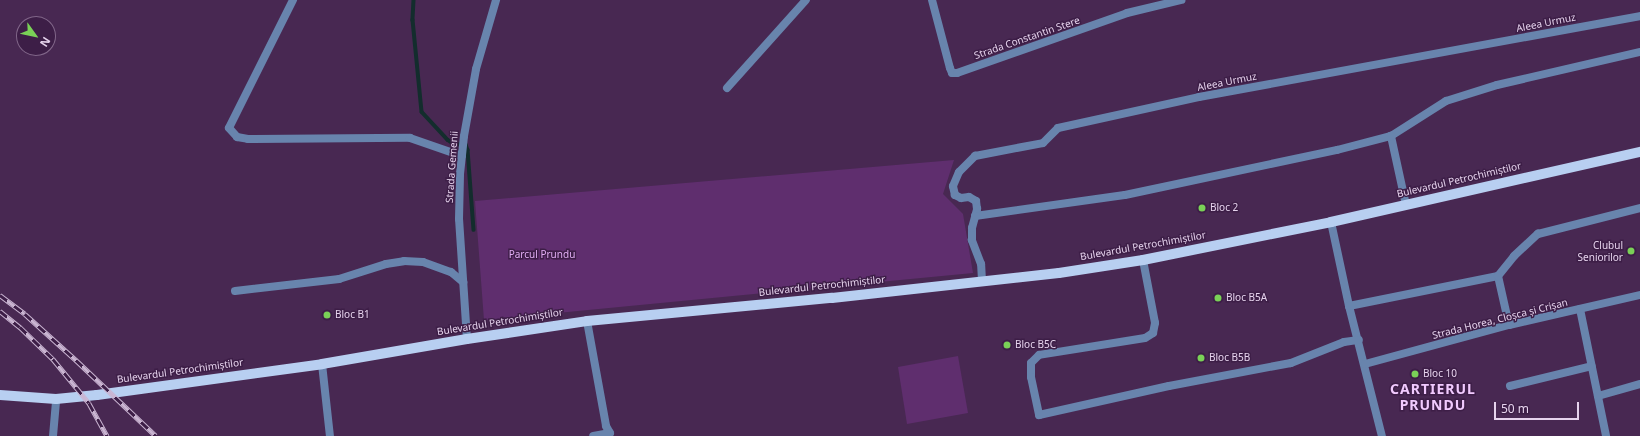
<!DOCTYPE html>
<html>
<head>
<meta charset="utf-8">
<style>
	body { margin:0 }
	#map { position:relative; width:1640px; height:436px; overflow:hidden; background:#482852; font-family:"Noto Sans",sans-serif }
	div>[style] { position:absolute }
	.green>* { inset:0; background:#5f2e6e }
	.stream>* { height:3.5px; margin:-1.75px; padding:0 1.75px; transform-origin:1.75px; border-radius:1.75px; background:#132d2d }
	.street>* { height:8px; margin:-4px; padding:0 4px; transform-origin:4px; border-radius:4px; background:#6884ad }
	.primary>* { height:10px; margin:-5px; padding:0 5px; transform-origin:5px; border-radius:5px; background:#b8cff1 }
	.rail>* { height:4.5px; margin-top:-2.25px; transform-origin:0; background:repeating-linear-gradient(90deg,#3d1e47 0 9px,#cab5d2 0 18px); box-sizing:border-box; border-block:1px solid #cab5d2 }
	.dots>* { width:11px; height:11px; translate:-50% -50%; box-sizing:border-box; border:2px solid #3d1e47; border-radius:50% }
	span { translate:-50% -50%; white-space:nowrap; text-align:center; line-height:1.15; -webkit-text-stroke:3px #3d1e47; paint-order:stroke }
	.street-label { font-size:10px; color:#e6d3ed }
	.poi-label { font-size:10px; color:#e6d3ed }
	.left { translate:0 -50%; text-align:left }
	.right { translate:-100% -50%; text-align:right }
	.park-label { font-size:10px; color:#e1acf3 }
	.district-label { font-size:14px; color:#f1cafe; font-weight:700; letter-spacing:1px }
	.north { position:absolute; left:16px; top:16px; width:40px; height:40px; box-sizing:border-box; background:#3d1e47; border:1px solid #816689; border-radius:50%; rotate:123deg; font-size:11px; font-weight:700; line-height:16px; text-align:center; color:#e6d3ed }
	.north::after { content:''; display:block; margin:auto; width:14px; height:18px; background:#7ad157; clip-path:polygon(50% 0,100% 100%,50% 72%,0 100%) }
	.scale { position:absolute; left:1494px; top:402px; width:85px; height:18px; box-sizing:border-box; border:2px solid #e6d3ed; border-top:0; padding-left:5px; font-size:12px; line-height:14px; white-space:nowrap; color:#e6d3ed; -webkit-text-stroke:3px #3d1e47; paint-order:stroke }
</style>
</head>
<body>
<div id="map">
	<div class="green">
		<i style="clip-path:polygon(954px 160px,943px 194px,963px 214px,973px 273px,484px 320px,475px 201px)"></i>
		<i style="clip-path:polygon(958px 356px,968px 413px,907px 424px,898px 367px)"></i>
	</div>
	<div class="stream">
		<i style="left:414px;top:0;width:20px;rotate:93deg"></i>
		<i style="left:413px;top:20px;width:92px;rotate:84.4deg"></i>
		<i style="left:422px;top:112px;width:38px;rotate:47deg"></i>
		<i style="left:448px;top:140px;width:7px;rotate:34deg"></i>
		<i style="left:454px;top:144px;width:12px;rotate:5deg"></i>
		<i style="left:466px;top:145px;width:5px;rotate:68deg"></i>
		<i style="left:468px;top:150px;width:80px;rotate:85.7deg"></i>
	</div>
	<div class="street">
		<i style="left:293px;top:0;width:143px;rotate:116.6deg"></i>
		<i style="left:229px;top:128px;width:12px;rotate:48deg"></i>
		<i style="left:237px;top:137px;width:11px;rotate:10deg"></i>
		<i style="left:248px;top:139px;width:162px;rotate:-0.4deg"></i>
		<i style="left:410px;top:138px;width:55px;rotate:19.1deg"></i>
		<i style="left:932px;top:0;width:70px;rotate:75.2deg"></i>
		<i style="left:950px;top:68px;width:5px;rotate:68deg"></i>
		<i style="left:952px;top:73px;width:5px"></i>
		<i style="left:957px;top:73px;width:180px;rotate:-19.4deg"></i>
		<i style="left:1127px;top:13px;width:56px;rotate:-13.5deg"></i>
		<i style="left:727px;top:88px;width:118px;rotate:-48.1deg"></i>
		<i style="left:1406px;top:205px;width:71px;rotate:-102.3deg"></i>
		<i style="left:1391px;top:136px;width:65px;rotate:-32.5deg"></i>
		<i style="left:1446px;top:101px;width:53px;rotate:-17.4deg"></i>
		<i style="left:1497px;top:85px;width:147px;rotate:-13deg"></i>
		<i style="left:975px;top:216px;width:151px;rotate:-8deg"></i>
		<i style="left:1125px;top:195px;width:217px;rotate:-12deg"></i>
		<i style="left:1337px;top:150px;width:56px;rotate:-14.5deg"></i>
		<i style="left:1331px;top:222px;width:86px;rotate:77.9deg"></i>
		<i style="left:1349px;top:306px;width:134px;rotate:75.8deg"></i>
		<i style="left:1143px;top:260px;width:64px;rotate:79.2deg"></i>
		<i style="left:1155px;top:323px;width:10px;rotate:101deg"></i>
		<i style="left:1153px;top:333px;width:9px;rotate:148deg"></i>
		<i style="left:1145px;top:338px;width:107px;rotate:170.9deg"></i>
		<i style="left:1039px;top:355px;width:11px;rotate:135deg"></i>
		<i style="left:1031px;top:363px;width:14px;rotate:90deg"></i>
		<i style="left:1031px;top:377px;width:39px;rotate:78deg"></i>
		<i style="left:1039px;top:415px;width:133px;rotate:-12.6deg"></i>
		<i style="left:1169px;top:386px;width:124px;rotate:-10.7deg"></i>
		<i style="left:1291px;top:363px;width:57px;rotate:-21.6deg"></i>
		<i style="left:1344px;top:342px;width:15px;rotate:-8deg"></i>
		<i style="left:1498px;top:276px;width:50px;rotate:77.3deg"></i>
		<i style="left:982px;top:281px;width:17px;rotate:-93deg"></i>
		<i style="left:981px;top:264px;width:26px;rotate:-111deg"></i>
		<i style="left:972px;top:240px;width:12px;rotate:-90deg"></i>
		<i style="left:972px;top:228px;width:20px;rotate:-75deg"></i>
		<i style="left:977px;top:209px;width:8px;rotate:-97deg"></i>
		<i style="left:976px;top:201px;width:8px;rotate:-150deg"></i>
		<i style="left:969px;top:197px;width:8px;rotate:173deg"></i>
		<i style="left:961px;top:198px;width:7px;rotate:-153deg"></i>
		<i style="left:955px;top:195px;width:9px;rotate:-103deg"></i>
		<i style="left:953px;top:186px;width:15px;rotate:-67deg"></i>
		<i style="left:959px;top:172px;width:23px;rotate:-45deg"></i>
		<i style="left:975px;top:156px;width:69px;rotate:-10.8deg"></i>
		<i style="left:1043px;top:143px;width:21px;rotate:-45deg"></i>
		<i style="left:1058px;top:128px;width:144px;rotate:-12.4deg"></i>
		<i style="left:1199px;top:97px;width:448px;rotate:-10.4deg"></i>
		<i style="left:235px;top:291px;width:105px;rotate:-6.6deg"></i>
		<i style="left:339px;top:279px;width:49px;rotate:-17.7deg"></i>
		<i style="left:386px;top:264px;width:18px;rotate:-9deg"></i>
		<i style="left:404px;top:261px;width:19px;rotate:3deg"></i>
		<i style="left:423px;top:262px;width:30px;rotate:20deg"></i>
		<i style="left:451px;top:272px;width:16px;rotate:40deg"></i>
		<i style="left:1349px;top:306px;width:152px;rotate:-11.4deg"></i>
		<i style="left:1498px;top:276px;width:26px;rotate:-51deg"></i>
		<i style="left:1514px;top:256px;width:33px;rotate:-43deg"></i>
		<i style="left:1538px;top:234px;width:105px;rotate:-14.3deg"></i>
		<i style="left:1580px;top:309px;width:130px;rotate:78.4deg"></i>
		<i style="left:587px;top:321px;width:107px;rotate:79.7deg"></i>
		<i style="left:606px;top:426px;width:8px;rotate:60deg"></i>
		<i style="left:610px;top:433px;width:17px;rotate:170deg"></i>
		<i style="left:467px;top:339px;width:120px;rotate:-93.8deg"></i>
		<i style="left:459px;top:219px;width:45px;rotate:-88.7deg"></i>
		<i style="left:460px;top:174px;width:38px;rotate:-84deg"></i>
		<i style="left:464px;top:136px;width:68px;rotate:-79.8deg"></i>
		<i style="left:476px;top:69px;width:72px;rotate:-73.8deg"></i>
		<i style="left:322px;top:364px;width:72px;rotate:83.7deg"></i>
		<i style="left:1365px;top:364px;width:149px;rotate:-15.2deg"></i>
		<i style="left:1509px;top:325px;width:134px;rotate:-12.9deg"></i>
		<i style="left:1510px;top:386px;width:84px;rotate:-13.7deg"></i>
		<i style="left:1598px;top:396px;width:44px;rotate:-15.9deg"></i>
		<i style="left:53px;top:436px;width:37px;rotate:-85deg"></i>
	</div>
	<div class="primary">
		<i style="left:0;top:395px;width:56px;rotate:4.1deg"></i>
		<i style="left:56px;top:399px;width:41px;rotate:-5.6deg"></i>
		<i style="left:97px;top:395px;width:227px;rotate:-7.8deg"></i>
		<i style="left:322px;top:364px;width:147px;rotate:-9.8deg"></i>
		<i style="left:467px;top:339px;width:121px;rotate:-8.5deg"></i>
		<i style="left:587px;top:321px;width:246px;rotate:-5.4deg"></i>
		<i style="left:832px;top:298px;width:228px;rotate:-6.3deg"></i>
		<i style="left:1059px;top:273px;width:85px;rotate:-8.8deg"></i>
		<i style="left:1143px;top:260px;width:192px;rotate:-11.4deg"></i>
		<i style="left:1331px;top:222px;width:317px;rotate:-12.8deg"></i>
	</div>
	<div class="rail">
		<i style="left:0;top:295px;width:31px;rotate:37deg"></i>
		<i style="left:25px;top:314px;width:69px;rotate:42deg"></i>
		<i style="left:76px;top:360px;width:110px;rotate:43.5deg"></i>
		<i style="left:0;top:311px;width:26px;rotate:39deg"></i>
		<i style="left:20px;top:327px;width:46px;rotate:44.1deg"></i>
		<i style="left:53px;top:359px;width:57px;rotate:50.7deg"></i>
		<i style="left:89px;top:403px;width:38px;rotate:61deg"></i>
	</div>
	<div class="dots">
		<i style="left:1202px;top:208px;background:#7ad157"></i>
		<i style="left:1631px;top:251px;background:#7ad157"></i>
		<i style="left:1218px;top:298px;background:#7ad157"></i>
		<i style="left:327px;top:315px;background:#7ad157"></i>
		<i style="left:1007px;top:345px;background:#7ad157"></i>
		<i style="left:1201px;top:358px;background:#7ad157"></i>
		<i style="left:1415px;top:374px;background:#7ad157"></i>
	</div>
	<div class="street-label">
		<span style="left:1546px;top:23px;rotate:-11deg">Aleea Urmuz</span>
		<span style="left:1027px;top:38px;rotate:-19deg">Strada Constantin Stere</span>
		<span style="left:1227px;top:82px;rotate:-11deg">Aleea Urmuz</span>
		<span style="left:452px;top:167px;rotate:-86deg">Strada Gemenii</span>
		<span style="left:1459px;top:180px;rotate:-13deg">Bulevardul Petrochimiștilor</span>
		<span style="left:1143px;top:246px;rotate:-10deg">Bulevardul Petrochimiștilor</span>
		<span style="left:822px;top:286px;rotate:-6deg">Bulevardul Petrochimiștilor</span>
		<span style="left:1500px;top:319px;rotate:-14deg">Strada Horea, Cloșca și Crișan</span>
		<span style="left:500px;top:322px;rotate:-9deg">Bulevardul Petrochimiștilor</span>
		<span style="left:180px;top:371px;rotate:-8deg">Bulevardul Petrochimiștilor</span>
	</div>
	<div class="poi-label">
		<span class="left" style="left:1210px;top:208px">Bloc 2</span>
		<span class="right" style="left:1623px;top:251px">Clubul<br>Seniorilor</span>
		<span class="left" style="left:1226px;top:298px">Bloc B5A</span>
		<span class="left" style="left:335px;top:315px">Bloc B1</span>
		<span class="left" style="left:1015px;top:345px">Bloc B5C</span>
		<span class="left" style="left:1209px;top:358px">Bloc B5B</span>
		<span class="left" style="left:1423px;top:374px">Bloc 10</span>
	</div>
	<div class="park-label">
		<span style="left:542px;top:255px">Parcul Prundu</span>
	</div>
	<div class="district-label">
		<span style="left:1433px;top:397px">CARTIERUL<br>PRUNDU</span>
	</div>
	<div class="north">N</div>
	<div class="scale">50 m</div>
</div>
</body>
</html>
